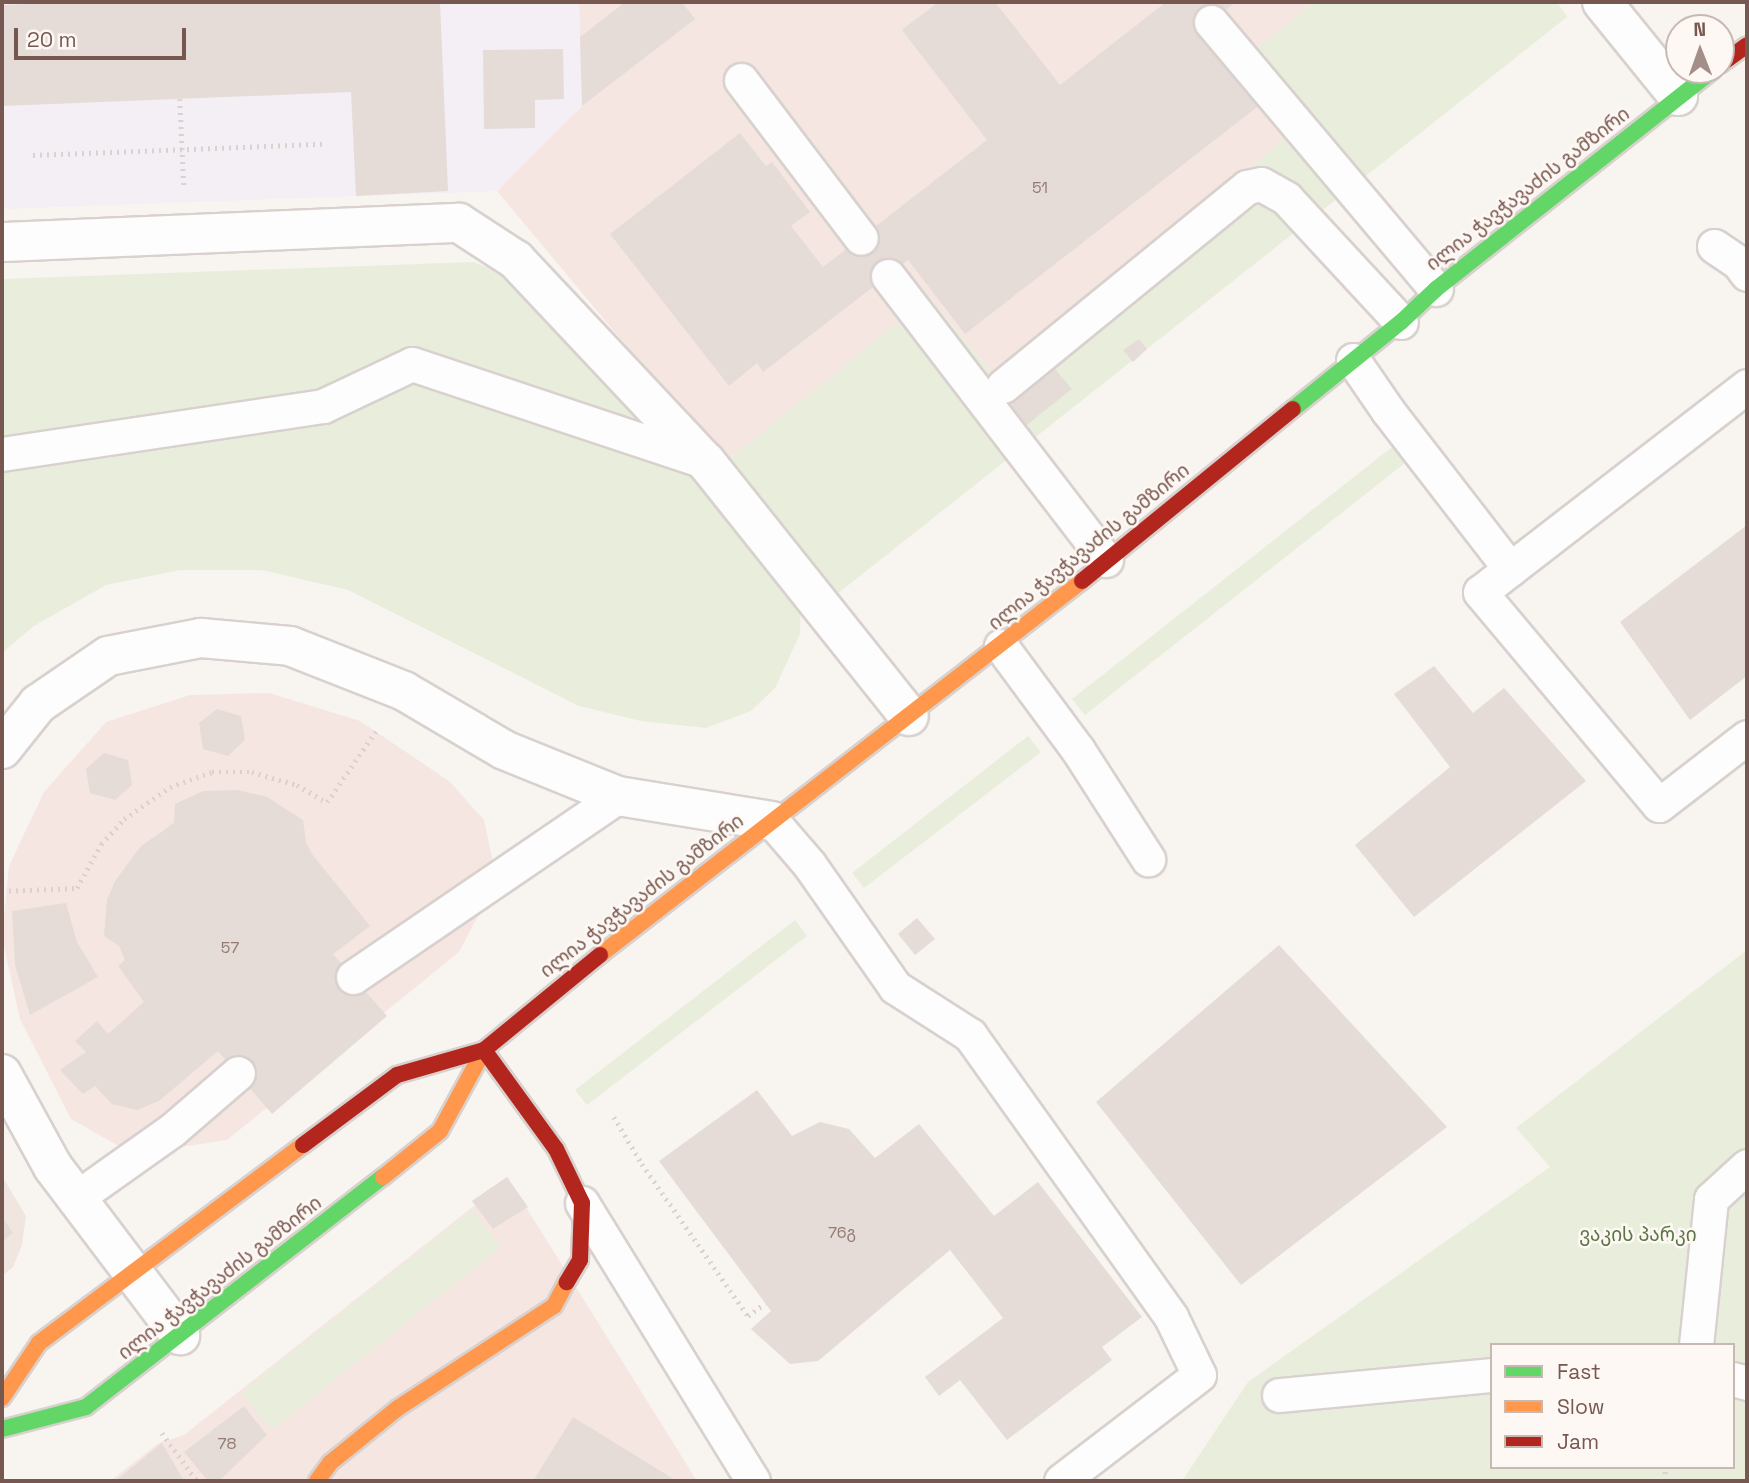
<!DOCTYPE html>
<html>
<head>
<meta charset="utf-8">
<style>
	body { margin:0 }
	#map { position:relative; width:1749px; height:1483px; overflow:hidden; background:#f8f4f0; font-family:"Space Grotesk","Noto Sans Georgian",sans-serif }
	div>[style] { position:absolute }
	.residential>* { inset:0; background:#f0e6df }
	.commercial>* { inset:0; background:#f5e6e2 }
	.education>* { inset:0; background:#f4eef5 }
	.green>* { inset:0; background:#e9eedc }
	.building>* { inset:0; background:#e5dcd8 }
	.path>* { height:4.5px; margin-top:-2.25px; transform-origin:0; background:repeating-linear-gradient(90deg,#dbd2d0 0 2px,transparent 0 7px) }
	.roads { filter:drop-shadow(2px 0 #d8d1ce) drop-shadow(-2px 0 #d8d1ce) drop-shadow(0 2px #d8d1ce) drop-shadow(0 -2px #d8d1ce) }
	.lane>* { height:33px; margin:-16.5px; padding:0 16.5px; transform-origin:16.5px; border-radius:16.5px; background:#fefdfd }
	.street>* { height:38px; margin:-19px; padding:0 19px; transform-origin:19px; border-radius:19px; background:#fefdfd }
	.fast>* { height:16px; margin:-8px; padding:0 8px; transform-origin:8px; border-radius:8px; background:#63d668 }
	.slow>* { height:16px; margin:-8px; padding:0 8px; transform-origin:8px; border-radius:8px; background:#ff974d }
	.jam>* { height:16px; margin:-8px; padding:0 8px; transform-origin:8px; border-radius:8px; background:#b3261e }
	span { translate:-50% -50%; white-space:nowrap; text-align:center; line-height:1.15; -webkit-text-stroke:5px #fef8f4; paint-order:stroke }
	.number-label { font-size:16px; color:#947b74 }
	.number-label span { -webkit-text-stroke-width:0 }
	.street-label { font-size:19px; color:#775850 }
	.park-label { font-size:19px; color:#5b7645 }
	.frame { position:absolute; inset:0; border:4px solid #775850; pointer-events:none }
	.legend { position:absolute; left:1490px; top:1343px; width:245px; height:126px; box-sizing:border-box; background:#fef8f4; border:2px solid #c8b8b2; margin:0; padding:9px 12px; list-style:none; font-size:21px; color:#775850 }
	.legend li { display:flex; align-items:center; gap:14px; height:35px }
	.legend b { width:35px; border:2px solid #c8b8b2 }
	.north { position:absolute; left:1665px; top:14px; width:70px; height:70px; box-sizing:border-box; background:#fef8f4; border:2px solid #c8b8b2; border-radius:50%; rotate:359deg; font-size:19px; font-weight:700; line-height:28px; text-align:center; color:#775850 }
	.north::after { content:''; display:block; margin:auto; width:24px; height:32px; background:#a48f88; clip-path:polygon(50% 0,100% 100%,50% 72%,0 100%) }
	.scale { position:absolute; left:14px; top:28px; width:172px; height:32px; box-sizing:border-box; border:4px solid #775850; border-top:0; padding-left:9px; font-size:21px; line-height:24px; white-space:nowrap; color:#775850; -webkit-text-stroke:5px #fef8f4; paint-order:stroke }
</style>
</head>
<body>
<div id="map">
	<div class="residential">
		<i style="clip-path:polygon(2px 1176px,26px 1216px,22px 1245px,13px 1267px,2px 1276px)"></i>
	</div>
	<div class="commercial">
		<i style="clip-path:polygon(579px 2px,1314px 2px,1243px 60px,1299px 128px,993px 374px,929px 297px,724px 463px,497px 191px,582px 106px)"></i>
		<i style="clip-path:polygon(269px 693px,360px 721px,449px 781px,484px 820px,492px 857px,490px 893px,459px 952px,227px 1140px,133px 1154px,71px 1119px,20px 1019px,2px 937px,9px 866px,44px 792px,106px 722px,190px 695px)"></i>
		<i style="clip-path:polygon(507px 1177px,697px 1481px,110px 1481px,159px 1443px,184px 1435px,475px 1205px,472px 1201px)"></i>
	</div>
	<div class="education">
		<i style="clip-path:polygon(2px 2px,579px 2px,582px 106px,497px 191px,2px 209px)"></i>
	</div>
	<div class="green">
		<i style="clip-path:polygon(1314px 2px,1557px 2px,1567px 17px,832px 598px,724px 463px,929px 297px,993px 374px,1298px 128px,1243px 60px)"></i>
		<i style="clip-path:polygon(473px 262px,518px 279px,801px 595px,800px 634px,775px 688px,751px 711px,706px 728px,641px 721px,579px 706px,348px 590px,262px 570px,180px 570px,106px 585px,34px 626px,2px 653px,2px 279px)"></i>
		<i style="clip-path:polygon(1392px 447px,1405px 463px,1085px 715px,1072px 699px)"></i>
		<i style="clip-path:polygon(1028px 736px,1041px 752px,864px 888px,852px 873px)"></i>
		<i style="clip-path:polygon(795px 920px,807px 936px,587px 1105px,575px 1090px)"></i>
		<i style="clip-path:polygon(evenodd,1747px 950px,1747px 1481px,1182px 1481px,1248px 1382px,1550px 1167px,1516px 1128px,1747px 950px,1492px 1345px,1733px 1345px,1733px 1467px,1492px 1467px,1492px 1345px)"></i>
		<i style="clip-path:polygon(472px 1210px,501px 1247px,272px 1430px,241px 1393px)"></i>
	</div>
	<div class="building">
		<i style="clip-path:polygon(76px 2px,440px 2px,448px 191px,356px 196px,351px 92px,2px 106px,2px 5px)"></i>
		<i style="clip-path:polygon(625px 2px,682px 2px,695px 19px,582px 106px,580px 37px)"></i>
		<i style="clip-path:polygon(938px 2px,995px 2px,1060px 85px,1166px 2px,1236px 2px,1208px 24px,1261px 104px,965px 334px,908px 260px,763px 372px,757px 363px,729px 386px,610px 234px,740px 133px,766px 166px,772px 162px,810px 212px,791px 226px,823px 267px,987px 140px,902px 30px)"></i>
		<i style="clip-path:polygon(563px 49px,564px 99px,535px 100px,535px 128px,484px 129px,483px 50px)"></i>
		<i style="clip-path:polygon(1139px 339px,1147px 349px,1133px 362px,1123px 350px)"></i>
		<i style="clip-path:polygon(1055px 369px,1072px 389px,1024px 427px,1008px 407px)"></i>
		<i style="clip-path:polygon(1747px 525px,1747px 676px,1690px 720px,1620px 622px)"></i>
		<i style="clip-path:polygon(1434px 666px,1473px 713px,1504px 688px,1586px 781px,1414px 917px,1355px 845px,1450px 767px,1394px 694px)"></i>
		<i style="clip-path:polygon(217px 709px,241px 716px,245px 740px,228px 756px,203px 749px,199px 723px)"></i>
		<i style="clip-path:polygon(104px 753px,128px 760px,132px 785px,115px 800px,90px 793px,86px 769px)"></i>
		<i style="clip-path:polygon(238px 790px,267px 797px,303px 820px,306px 842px,312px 854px,370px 926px,333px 954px,387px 1016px,272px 1114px,218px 1051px,159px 1101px,137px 1110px,112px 1104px,95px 1086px,83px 1094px,60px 1070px,86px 1052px,75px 1041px,97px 1021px,108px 1034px,144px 1002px,118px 966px,125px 960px,119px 946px,104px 936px,107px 900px,115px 881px,141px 846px,174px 823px,175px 804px,203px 791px)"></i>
		<i style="clip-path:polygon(66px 903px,77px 942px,98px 977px,30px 1015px,15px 965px,12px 911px)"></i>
		<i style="clip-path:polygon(917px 918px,935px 939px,915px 955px,898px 934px)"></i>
		<i style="clip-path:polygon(1279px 945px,1447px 1127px,1241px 1285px,1096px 1102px)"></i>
		<i style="clip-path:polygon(757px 1090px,792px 1136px,820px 1122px,849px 1129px,875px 1158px,919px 1124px,994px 1216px,1038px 1182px,1142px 1317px,1102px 1347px,1112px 1360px,1007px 1440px,960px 1380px,939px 1396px,925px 1377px,1003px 1318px,950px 1250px,818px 1361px,790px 1364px,751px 1329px,771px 1311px,659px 1161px)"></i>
		<i style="clip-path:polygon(507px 1177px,528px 1207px,493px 1229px,472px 1201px)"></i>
		<i style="clip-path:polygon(2px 1217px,13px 1233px,2px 1242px)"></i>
		<i style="clip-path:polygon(244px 1406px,267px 1435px,219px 1481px,208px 1481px,184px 1452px)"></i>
		<i style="clip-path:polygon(573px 1417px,672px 1478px,670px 1481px,533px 1481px)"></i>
		<i style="clip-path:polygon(162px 1443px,184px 1481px,115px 1481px)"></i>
	</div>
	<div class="path">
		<i style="left:180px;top:99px;width:87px;rotate:87.4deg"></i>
		<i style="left:33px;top:155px;width:290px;rotate:-2.2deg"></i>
		<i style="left:2px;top:891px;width:75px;rotate:-2.3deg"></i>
		<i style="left:77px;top:888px;width:50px;rotate:-61.4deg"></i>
		<i style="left:101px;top:844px;width:34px;rotate:-47deg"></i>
		<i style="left:124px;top:819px;width:56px;rotate:-34.8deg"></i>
		<i style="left:170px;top:787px;width:45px;rotate:-19.7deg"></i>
		<i style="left:212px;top:772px;width:40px"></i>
		<i style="left:252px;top:772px;width:47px;rotate:16.1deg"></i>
		<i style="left:297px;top:785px;width:34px;rotate:30deg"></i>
		<i style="left:327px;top:802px;width:86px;rotate:-55.4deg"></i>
		<i style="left:614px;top:1117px;width:55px;rotate:59.2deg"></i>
		<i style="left:642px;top:1164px;width:185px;rotate:55.1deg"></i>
		<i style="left:748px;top:1316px;width:21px;rotate:-37deg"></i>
		<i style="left:162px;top:1433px;width:59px;rotate:53.9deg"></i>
		<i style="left:1665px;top:1481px;width:14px;rotate:-90deg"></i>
	</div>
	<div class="roads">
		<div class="lane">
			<i style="left:1211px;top:22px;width:349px;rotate:49.9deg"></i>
			<i style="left:741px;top:80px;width:198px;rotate:52.8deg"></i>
			<i style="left:1714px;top:246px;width:29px;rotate:34deg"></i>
			<i style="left:1738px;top:262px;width:15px;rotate:53deg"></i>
			<i style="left:888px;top:276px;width:358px;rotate:52.5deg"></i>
			<i style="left:1353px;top:360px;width:62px;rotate:55.5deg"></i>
			<i style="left:1388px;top:411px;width:200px;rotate:52.3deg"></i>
			<i style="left:1003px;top:386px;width:315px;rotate:-39.2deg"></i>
			<i style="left:1247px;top:187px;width:14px;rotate:-12deg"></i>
			<i style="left:1261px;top:184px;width:29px;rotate:29deg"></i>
			<i style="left:1286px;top:198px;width:169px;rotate:47.2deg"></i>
			<i style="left:1747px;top:386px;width:337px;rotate:142.3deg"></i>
			<i style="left:1480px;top:592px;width:278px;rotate:50deg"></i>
			<i style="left:1659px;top:805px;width:111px;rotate:-37.7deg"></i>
			<i style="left:2px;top:454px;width:325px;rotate:-8.5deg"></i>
			<i style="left:323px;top:406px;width:98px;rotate:-25.3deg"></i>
			<i style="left:412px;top:364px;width:310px;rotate:18.4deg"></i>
			<i style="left:1001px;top:646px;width:129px;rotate:53.5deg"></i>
			<i style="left:1078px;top:750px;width:130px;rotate:57.3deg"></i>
			<i style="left:772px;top:821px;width:57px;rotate:49.3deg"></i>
			<i style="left:809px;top:864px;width:150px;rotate:55deg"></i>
			<i style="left:895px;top:987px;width:89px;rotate:32.6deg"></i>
			<i style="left:970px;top:1035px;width:346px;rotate:54.5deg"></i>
			<i style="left:1171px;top:1317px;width:64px;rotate:64.2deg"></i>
			<i style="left:1199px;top:1375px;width:174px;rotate:142.5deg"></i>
			<i style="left:353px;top:977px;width:321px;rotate:-34.3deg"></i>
			<i style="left:76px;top:1198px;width:118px;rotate:-35.3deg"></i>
			<i style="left:172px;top:1130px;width:87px;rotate:-40.8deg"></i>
			<i style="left:582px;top:1203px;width:326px;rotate:58.4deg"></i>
			<i style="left:1696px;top:1345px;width:147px;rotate:-84.1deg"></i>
			<i style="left:1711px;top:1199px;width:49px;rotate:-42.5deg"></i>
			<i style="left:1733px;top:1379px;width:15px;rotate:16deg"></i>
			<i style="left:1279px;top:1395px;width:214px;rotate:-5.4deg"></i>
		</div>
		<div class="street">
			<i style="left:1602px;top:2px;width:121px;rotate:51deg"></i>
			<i style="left:2px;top:242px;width:457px;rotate:-2.4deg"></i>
			<i style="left:459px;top:223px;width:68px;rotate:33deg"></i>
			<i style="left:516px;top:260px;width:277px;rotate:46.8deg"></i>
			<i style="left:706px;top:462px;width:325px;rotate:51.4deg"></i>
			<i style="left:2px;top:749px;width:58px;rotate:-51.3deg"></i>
			<i style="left:38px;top:704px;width:85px;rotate:-34.4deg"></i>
			<i style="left:108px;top:656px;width:95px;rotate:-11deg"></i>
			<i style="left:201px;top:638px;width:89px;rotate:5.1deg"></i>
			<i style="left:290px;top:646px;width:123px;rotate:21.5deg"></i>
			<i style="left:404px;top:691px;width:116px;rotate:30.5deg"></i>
			<i style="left:504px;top:750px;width:123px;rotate:22deg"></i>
			<i style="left:618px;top:796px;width:156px;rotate:9.2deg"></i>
			<i style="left:2px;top:1074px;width:106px;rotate:61.3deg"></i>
			<i style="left:53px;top:1167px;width:211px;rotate:52.9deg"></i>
		</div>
		<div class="fast">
			<i style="left:1293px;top:409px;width:139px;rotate:-38.9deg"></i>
			<i style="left:1401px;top:322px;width:48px;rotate:-43.3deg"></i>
			<i style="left:1436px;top:289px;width:353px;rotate:-38.3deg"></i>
			<i style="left:2px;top:1429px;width:87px;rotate:-14.7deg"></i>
			<i style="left:86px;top:1407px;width:376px;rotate:-37.8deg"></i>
		</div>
		<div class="slow">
			<i style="left:600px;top:955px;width:610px;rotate:-37.81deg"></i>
			<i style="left:383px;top:1177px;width:73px;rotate:-38.9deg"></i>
			<i style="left:440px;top:1131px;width:92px;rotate:-61.5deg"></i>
			<i style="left:2px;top:1398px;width:66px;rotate:-56.1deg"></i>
			<i style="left:39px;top:1343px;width:330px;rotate:-36.9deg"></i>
			<i style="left:317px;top:1481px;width:22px;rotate:-54deg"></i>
			<i style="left:330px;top:1463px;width:87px;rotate:-39deg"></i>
			<i style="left:398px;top:1408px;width:186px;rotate:-33.2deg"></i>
			<i style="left:554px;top:1306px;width:27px;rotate:-62deg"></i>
		</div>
		<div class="jam">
			<i style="left:1721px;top:64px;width:32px;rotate:-36deg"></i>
			<i style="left:1082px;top:581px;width:272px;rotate:-39.2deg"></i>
			<i style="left:484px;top:1050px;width:122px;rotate:54deg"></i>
			<i style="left:556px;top:1149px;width:60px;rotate:64.3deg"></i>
			<i style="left:582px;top:1203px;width:57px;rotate:92deg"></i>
			<i style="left:580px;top:1260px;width:26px;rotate:121deg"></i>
			<i style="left:303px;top:1145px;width:117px;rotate:-36.7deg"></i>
			<i style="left:397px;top:1075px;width:91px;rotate:-16deg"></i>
			<i style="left:484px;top:1050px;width:150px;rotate:-39.3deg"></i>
		</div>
	</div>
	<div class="number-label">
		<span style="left:1040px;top:188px">51</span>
		<span style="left:230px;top:948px">57</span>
		<span style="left:842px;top:1233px">76გ</span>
		<span style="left:227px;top:1444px">78</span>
	</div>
	<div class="street-label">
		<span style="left:1528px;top:189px;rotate:-38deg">ილია ჭავჭავაძის გამზირი</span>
		<span style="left:1089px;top:547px;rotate:-39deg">ილია ჭავჭავაძის გამზირი</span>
		<span style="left:642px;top:896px;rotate:-38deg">ილია ჭავჭავაძის გამზირი</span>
		<span style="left:220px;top:1278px;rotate:-38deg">ილია ჭავჭავაძის გამზირი</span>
	</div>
	<div class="park-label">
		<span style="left:1638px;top:1235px">ვაკის პარკი</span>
	</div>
	<div class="frame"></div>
	<ul class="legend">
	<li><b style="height:9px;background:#63d668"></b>Fast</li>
	<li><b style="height:9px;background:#ff974d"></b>Slow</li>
	<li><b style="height:9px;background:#b3261e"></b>Jam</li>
	</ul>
	<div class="north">N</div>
	<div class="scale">20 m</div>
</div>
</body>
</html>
